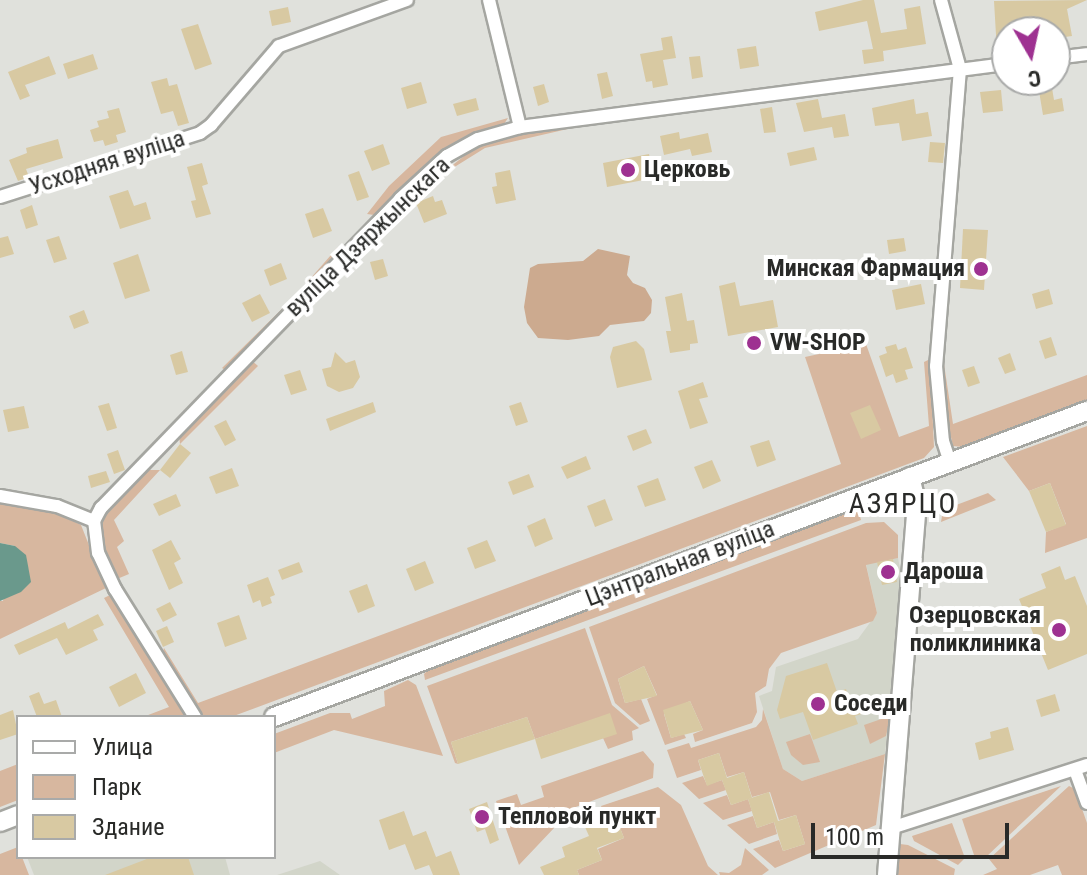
<!DOCTYPE html>
<html>
<head>
<meta charset="utf-8">
<style>
	body { margin:0 }
	#map { position:relative; width:1087px; height:875px; overflow:hidden; background:#e0e1dc; font-family:"Roboto Condensed",sans-serif }
	div>[style] { position:absolute }
	.built>* { inset:0; background:#d2d5c9 }
	.green>* { inset:0; background:#d7b79f }
	.forest>* { inset:0; background:#ccaa8f }
	.water>* { inset:0; background:#6a998c }
	.building>* { inset:0; background:#d8c9a2 }
	.roads { filter:drop-shadow(2px 0 #a5a6a1) drop-shadow(-2px 0 #a5a6a1) drop-shadow(0 2px #a5a6a1) drop-shadow(0 -2px #a5a6a1) }
	.street>* { height:12px; margin:-6px; padding:0 6px; transform-origin:6px; border-radius:6px; background:#fff }
	.secondary>* { height:18px; margin:-9px; padding:0 9px; transform-origin:9px; border-radius:9px; background:#fff }
	.dots>* { width:22px; height:22px; translate:-50% -50%; box-sizing:border-box; border:4px solid #fff; border-radius:50% }
	span { translate:-50% -50%; white-space:nowrap; text-align:center; line-height:1.15; -webkit-text-stroke:8px #fff; paint-order:stroke }
	.street-label { font-size:24px; color:#292a28 }
	.poi-label { font-size:24px; color:#292a28; font-weight:700 }
	.left { translate:0 -50%; text-align:left }
	.right { translate:-100% -50%; text-align:right }
	.quarter-label { font-size:28px; color:#292a28; letter-spacing:2px }
	.legend { position:absolute; left:16px; top:715px; width:260px; height:144px; box-sizing:border-box; background:#fff; border:2px solid #a9aaa9; margin:0; padding:10px 14px; list-style:none; font-size:24px; color:#292a28 }
	.legend li { display:flex; align-items:center; gap:16px; height:40px }
	.legend b { width:40px; border:2px solid #a9aaa9 }
	.north { position:absolute; left:991px; top:16px; width:80px; height:80px; box-sizing:border-box; background:#fff; border:2px solid #a9aaa9; border-radius:50%; rotate:171deg; font-size:22px; font-weight:700; line-height:32px; text-align:center; color:#292a28 }
	.north::after { content:''; display:block; margin:auto; width:28px; height:36px; background:#9e3191; clip-path:polygon(50% 0,100% 100%,50% 72%,0 100%) }
	.scale { position:absolute; left:811px; top:823px; width:198px; height:36px; box-sizing:border-box; border:4px solid #292a28; border-top:0; padding-left:10px; font-size:24px; line-height:28px; white-space:nowrap; color:#292a28; -webkit-text-stroke:6px #fff; paint-order:stroke }
</style>
</head>
<body>
<div id="map">
	<div class="built">
		<i style="clip-path:polygon(898px 558px,903px 584px,885px 754px,802px 781px,783px 769px,759px 696px,772px 691px,776px 667px,858px 639px,877px 613px,866px 564px)"></i>
		<i style="clip-path:polygon(27px 857px,225px 857px,230px 875px,34px 875px)"></i>
		<i style="clip-path:polygon(320px 861px,340px 875px,277px 875px)"></i>
	</div>
	<div class="green">
		<i style="clip-path:polygon(508px 118px,504px 124px,455px 144px,374px 215px,367px 214px,389px 186px,441px 137px)"></i>
		<i style="clip-path:polygon(571px 124px,572px 128px,485px 148px,432px 181px,481px 143px)"></i>
		<i style="clip-path:polygon(338px 247px,335px 258px,227px 371px,222px 368px,295px 296px)"></i>
		<i style="clip-path:polygon(947px 322px,944px 364px,953px 424px,1087px 375px,1087px 401px,963px 447px,953px 446px,945px 411px,942px 332px)"></i>
		<i style="clip-path:polygon(866px 344px,899px 437px,929px 426px,924px 362px,930px 359px,934px 447px,924px 458px,231px 717px,205px 717px,199px 711px,162px 656px,164px 648px,198px 703px,841px 464px,805px 357px)"></i>
		<i style="clip-path:polygon(251px 360px,258px 366px,180px 444px,179px 435px)"></i>
		<i style="clip-path:polygon(1087px 426px,1087px 538px,1045px 553px,1046px 532px,1066px 524px,1050px 483px,1029px 491px,1003px 457px)"></i>
		<i style="clip-path:polygon(149px 470px,160px 470px,114px 520px,124px 541px,117px 547px,129px 574px,117px 579px,102px 545px,103px 518px)"></i>
		<i style="clip-path:polygon(988px 493px,996px 500px,941px 522px,943px 510px)"></i>
		<i style="clip-path:polygon(0 501px,51px 509px,81px 525px,106px 588px,0 639px,0 601px,3px 601px,15px 546px,0 543px)"></i>
		<i style="clip-path:polygon(858px 509px,861px 520px,425px 680px,424px 674px,430px 668px)"></i>
		<i style="clip-path:polygon(884px 522px,898px 535px,898px 558px,866px 565px,877px 613px,873px 621px,781px 653px,769px 669px,766px 686px,755px 693px,757px 712px,752px 723px,695px 742px,693px 734px,703px 730px,690px 701px,664px 714px,671px 738px,684px 734px,686px 738px,665px 745px,647px 699px,657px 695px,644px 666px,618px 679px,625px 703px,641px 699px,650px 721px,640px 725px,615px 703px,589px 627px,866px 523px)"></i>
		<i style="clip-path:polygon(110px 595px,113px 596px,187px 717px,143px 717px,169px 707px,104px 598px)"></i>
		<i style="clip-path:polygon(585px 628px,612px 705px,639px 728px,632px 731px,633px 740px,608px 749px,603px 738px,610px 714px,535px 739px,527px 717px,451px 742px,458px 764px,455px 763px,427px 686px)"></i>
		<i style="clip-path:polygon(408px 680px,416px 685px,443px 756px,334px 730px,274px 753px,274px 734px,330px 713px,350px 713px,352px 719px,385px 706px,384px 691px)"></i>
		<i style="clip-path:polygon(763px 709px,783px 769px,802px 781px,885px 754px,876px 825px,775px 868px,753px 849px,779px 840px,783px 851px,805px 844px,796px 815px,779px 820px,770px 792px,752px 797px,744px 772px,727px 777px,719px 753px,698px 760px,701px 770px,677px 778px,667px 750px,689px 743px,691px 748px,756px 727px,762px 720px)"></i>
		<i style="clip-path:polygon(890px 716px,886px 736px,870px 744px,864px 725px)"></i>
		<i style="clip-path:polygon(810px 734px,820px 762px,803px 765px,791px 755px,786px 742px)"></i>
		<i style="clip-path:polygon(643px 751px,654px 764px,653px 778px,573px 808px,519px 865px,496px 801px,517px 794px,521px 805px,544px 797px,541px 786px)"></i>
		<i style="clip-path:polygon(18px 764px,18px 800px,0 807px,0 771px)"></i>
		<i style="clip-path:polygon(703px 776px,707px 785px,722px 780px,726px 790px,699px 799px,682px 783px)"></i>
		<i style="clip-path:polygon(1061px 786px,986px 857px,974px 855px,962px 819px)"></i>
		<i style="clip-path:polygon(1069px 786px,1075px 789px,1087px 823px,1087px 875px,1062px 875px,1058px 865px,1030px 875px,983px 875px,997px 869px,989px 859px)"></i>
		<i style="clip-path:polygon(658px 787px,681px 805px,708px 866px,718px 875px,579px 875px,577px 870px,602px 860px,598px 849px,624px 838px,615px 815px,606px 818px,601px 806px)"></i>
		<i style="clip-path:polygon(727px 795px,731px 805px,748px 799px,752px 811px,723px 820px,703px 803px)"></i>
		<i style="clip-path:polygon(753px 816px,757px 828px,774px 822px,777px 834px,749px 844px,727px 825px)"></i>
		<i style="clip-path:polygon(952px 823px,965px 858px,958px 865px,914px 841px,912px 836px)"></i>
		<i style="clip-path:polygon(900px 844px,908px 845px,955px 869px,954px 875px,898px 875px)"></i>
		<i style="clip-path:polygon(18px 847px,18px 857px,22px 857px,29px 875px,0 875px,0 854px)"></i>
		<i style="clip-path:polygon(745px 848px,769px 870px,762px 875px,720px 875px,719px 872px,729px 873px,741px 865px)"></i>
	</div>
	<div class="forest">
		<i style="clip-path:polygon(598px 249px,630px 256px,627px 275px,633px 283px,645px 288px,652px 300px,651px 313px,644px 321px,610px 325px,599px 336px,568px 340px,538px 338px,527px 323px,524px 307px,530px 268px,538px 264px,583px 261px)"></i>
	</div>
	<div class="water">
		<i style="clip-path:polygon(0 543px,15px 546px,26px 555px,31px 582px,21px 592px,0 601px)"></i>
	</div>
	<div class="building">
		<i style="clip-path:polygon(863px 0,874px 0,881px 33px,907px 29px,904px 9px,920px 6px,926px 44px,883px 51px,884px 61px,864px 64px,862px 50px,873px 49px,867px 21px,819px 31px,815px 12px)"></i>
		<i style="clip-path:polygon(1087px 0,1067px 9px,1072px 36px,1065px 37px,1067px 46px,1055px 48px,1055px 32px,1007px 32px,1007px 52px,997px 52px,994px 1px)"></i>
		<i style="clip-path:polygon(288px 7px,291px 22px,272px 26px,269px 11px)"></i>
		<i style="clip-path:polygon(198px 24px,212px 64px,195px 70px,181px 29px)"></i>
		<i style="clip-path:polygon(672px 36px,676px 58px,663px 60px,668px 85px,653px 88px,652px 81px,646px 82px,640px 54px,663px 50px,661px 38px)"></i>
		<i style="clip-path:polygon(756px 46px,759px 66px,740px 69px,737px 49px)"></i>
		<i style="clip-path:polygon(93px 54px,98px 69px,68px 79px,63px 64px)"></i>
		<i style="clip-path:polygon(49px 56px,56px 74px,25px 85px,30px 96px,20px 100px,8px 72px)"></i>
		<i style="clip-path:polygon(700px 56px,703px 77px,692px 79px,689px 57px)"></i>
		<i style="clip-path:polygon(607px 72px,613px 96px,602px 99px,597px 74px)"></i>
		<i style="clip-path:polygon(167px 78px,169px 86px,177px 84px,189px 123px,178px 126px,173px 111px,161px 114px,151px 82px)"></i>
		<i style="clip-path:polygon(421px 82px,427px 103px,407px 109px,401px 88px)"></i>
		<i style="clip-path:polygon(544px 84px,549px 102px,538px 106px,533px 87px)"></i>
		<i style="clip-path:polygon(1052px 88px,1054px 100px,1062px 98px,1064px 111px,1043px 115px,1039px 91px)"></i>
		<i style="clip-path:polygon(1001px 90px,1003px 111px,983px 113px,980px 92px)"></i>
		<i style="clip-path:polygon(476px 98px,479px 110px,457px 116px,453px 104px)"></i>
		<i style="clip-path:polygon(818px 99px,822px 118px,845px 114px,849px 136px,834px 138px,832px 127px,804px 132px,796px 103px)"></i>
		<i style="clip-path:polygon(914px 99px,916px 114px,928px 112px,932px 136px,902px 141px,899px 123px,875px 126px,872px 108px)"></i>
		<i style="clip-path:polygon(772px 107px,776px 132px,764px 133px,760px 109px)"></i>
		<i style="clip-path:polygon(119px 108px,126px 132px,116px 135px,118px 142px,105px 146px,103px 140px,94px 142px,90px 130px,99px 127px,97px 121px,109px 118px,107px 111px)"></i>
		<i style="clip-path:polygon(679px 132px,680px 139px,708px 133px,712px 152px,692px 156px,690px 149px,664px 155px,660px 136px)"></i>
		<i style="clip-path:polygon(58px 139px,63px 158px,26px 169px,29px 177px,18px 181px,9px 160px,27px 153px,26px 148px)"></i>
		<i style="clip-path:polygon(930px 142px,945px 143px,943px 163px,928px 162px)"></i>
		<i style="clip-path:polygon(383px 144px,390px 164px,372px 171px,364px 151px)"></i>
		<i style="clip-path:polygon(814px 147px,817px 160px,790px 166px,787px 153px)"></i>
		<i style="clip-path:polygon(649px 154px,654px 178px,607px 187px,603px 163px)"></i>
		<i style="clip-path:polygon(202px 163px,208px 184px,202px 186px,211px 214px,196px 218px,191px 201px,196px 200px,187px 167px)"></i>
		<i style="clip-path:polygon(510px 170px,516px 200px,496px 204px,492px 187px,497px 186px,495px 173px)"></i>
		<i style="clip-path:polygon(359px 171px,369px 197px,357px 201px,348px 175px)"></i>
		<i style="clip-path:polygon(128px 190px,134px 206px,146px 202px,151px 219px,120px 229px,109px 196px)"></i>
		<i style="clip-path:polygon(433px 196px,435px 202px,442px 200px,447px 214px,424px 223px,416px 203px)"></i>
		<i style="clip-path:polygon(32px 205px,38px 225px,26px 229px,20px 210px)"></i>
		<i style="clip-path:polygon(323px 208px,332px 231px,313px 238px,305px 214px)"></i>
		<i style="clip-path:polygon(963px 229px,988px 230px,984px 290px,960px 288px)"></i>
		<i style="clip-path:polygon(8px 236px,14px 254px,0 258px,0 238px)"></i>
		<i style="clip-path:polygon(59px 236px,67px 259px,54px 263px,46px 240px)"></i>
		<i style="clip-path:polygon(904px 238px,906px 251px,889px 254px,887px 240px)"></i>
		<i style="clip-path:polygon(138px 254px,150px 291px,125px 299px,113px 263px)"></i>
		<i style="clip-path:polygon(383px 259px,388px 276px,375px 280px,370px 262px)"></i>
		<i style="clip-path:polygon(281px 263px,287px 279px,270px 286px,264px 270px)"></i>
		<i style="clip-path:polygon(735px 282px,740px 306px,773px 300px,778px 327px,728px 336px,719px 286px)"></i>
		<i style="clip-path:polygon(921px 284px,925px 304px,896px 310px,892px 290px)"></i>
		<i style="clip-path:polygon(1049px 289px,1053px 304px,1036px 309px,1032px 294px)"></i>
		<i style="clip-path:polygon(682px 293px,687px 321px,694px 320px,698px 343px,690px 344px,690px 350px,670px 353px,666px 331px,671px 331px,665px 297px)"></i>
		<i style="clip-path:polygon(260px 294px,270px 313px,252px 322px,242px 303px)"></i>
		<i style="clip-path:polygon(84px 310px,89px 323px,74px 329px,69px 316px)"></i>
		<i style="clip-path:polygon(1051px 337px,1057px 355px,1045px 359px,1039px 341px)"></i>
		<i style="clip-path:polygon(636px 341px,644px 349px,652px 380px,617px 388px,610px 357px,613px 347px)"></i>
		<i style="clip-path:polygon(896px 344px,898px 350px,906px 347px,913px 368px,905px 370px,908px 379px,896px 383px,893px 374px,886px 377px,879px 356px,887px 353px,885px 347px)"></i>
		<i style="clip-path:polygon(182px 351px,188px 372px,176px 375px,170px 355px)"></i>
		<i style="clip-path:polygon(335px 352px,346px 363px,355px 360px,360px 377px,353px 388px,339px 392px,327px 386px,322px 369px,331px 367px)"></i>
		<i style="clip-path:polygon(1010px 353px,1016px 370px,1005px 374px,998px 358px)"></i>
		<i style="clip-path:polygon(974px 366px,980px 383px,968px 387px,962px 370px)"></i>
		<i style="clip-path:polygon(300px 370px,307px 390px,291px 395px,284px 375px)"></i>
		<i style="clip-path:polygon(703px 382px,708px 397px,699px 399px,708px 423px,690px 429px,678px 391px)"></i>
		<i style="clip-path:polygon(373px 402px,376px 412px,330px 431px,326px 419px)"></i>
		<i style="clip-path:polygon(521px 402px,528px 422px,516px 426px,509px 406px)"></i>
		<i style="clip-path:polygon(109px 403px,117px 428px,107px 431px,98px 406px)"></i>
		<i style="clip-path:polygon(870px 405px,881px 430px,861px 439px,850px 413px)"></i>
		<i style="clip-path:polygon(24px 406px,29px 428px,8px 432px,3px 410px)"></i>
		<i style="clip-path:polygon(226px 420px,236px 440px,225px 446px,214px 426px)"></i>
		<i style="clip-path:polygon(646px 429px,652px 443px,633px 451px,627px 436px)"></i>
		<i style="clip-path:polygon(769px 440px,776px 460px,757px 467px,750px 446px)"></i>
		<i style="clip-path:polygon(180px 444px,191px 453px,170px 478px,160px 470px)"></i>
		<i style="clip-path:polygon(118px 450px,125px 470px,114px 474px,107px 454px)"></i>
		<i style="clip-path:polygon(586px 456px,591px 469px,567px 479px,561px 467px)"></i>
		<i style="clip-path:polygon(712px 460px,721px 481px,703px 489px,694px 467px)"></i>
		<i style="clip-path:polygon(232px 468px,239px 486px,216px 494px,209px 477px)"></i>
		<i style="clip-path:polygon(106px 471px,110px 482px,91px 488px,88px 476px)"></i>
		<i style="clip-path:polygon(529px 474px,534px 487px,513px 495px,508px 482px)"></i>
		<i style="clip-path:polygon(658px 478px,666px 500px,645px 507px,637px 486px)"></i>
		<i style="clip-path:polygon(1050px 483px,1066px 525px,1046px 532px,1029px 491px)"></i>
		<i style="clip-path:polygon(176px 494px,181px 506px,159px 516px,153px 504px)"></i>
		<i style="clip-path:polygon(605px 499px,613px 520px,595px 527px,587px 506px)"></i>
		<i style="clip-path:polygon(545px 518px,553px 539px,535px 547px,527px 526px)"></i>
		<i style="clip-path:polygon(171px 540px,181px 559px,174px 563px,183px 583px,169px 590px,152px 550px)"></i>
		<i style="clip-path:polygon(487px 540px,496px 561px,475px 569px,467px 548px)"></i>
		<i style="clip-path:polygon(893px 559px,897px 582px,882px 585px,877px 562px)"></i>
		<i style="clip-path:polygon(425px 561px,434px 583px,415px 591px,406px 569px)"></i>
		<i style="clip-path:polygon(299px 562px,303px 572px,282px 580px,278px 570px)"></i>
		<i style="clip-path:polygon(1060px 566px,1065px 580px,1075px 576px,1087px 606px,1087px 654px,1048px 670px,1019px 599px,1046px 588px,1041px 574px)"></i>
		<i style="clip-path:polygon(268px 577px,275px 595px,270px 597px,272px 603px,262px 607px,260px 600px,253px 603px,247px 585px)"></i>
		<i style="clip-path:polygon(367px 584px,375px 606px,358px 613px,349px 591px)"></i>
		<i style="clip-path:polygon(170px 602px,177px 615px,163px 622px,156px 609px)"></i>
		<i style="clip-path:polygon(98px 614px,104px 625px,93px 630px,98px 640px,66px 655px,57px 638px,19px 655px,14px 645px,65px 622px,68px 629px)"></i>
		<i style="clip-path:polygon(239px 615px,247px 639px,225px 647px,217px 623px)"></i>
		<i style="clip-path:polygon(167px 626px,174px 642px,163px 647px,156px 631px)"></i>
		<i style="clip-path:polygon(827px 663px,837px 692px,846px 689px,849px 698px,855px 696px,861px 714px,855px 716px,858px 724px,813px 740px,803px 712px,780px 719px,777px 710px,786px 676px)"></i>
		<i style="clip-path:polygon(644px 666px,657px 696px,625px 703px,618px 679px)"></i>
		<i style="clip-path:polygon(136px 673px,146px 693px,119px 707px,109px 687px)"></i>
		<i style="clip-path:polygon(39px 692px,44px 704px,56px 700px,62px 717px,37px 717px,29px 696px)"></i>
		<i style="clip-path:polygon(1055px 694px,1060px 711px,1041px 717px,1036px 700px)"></i>
		<i style="clip-path:polygon(690px 701px,703px 730px,671px 738px,663px 710px)"></i>
		<i style="clip-path:polygon(13px 710px,18px 734px,0 740px,0 715px)"></i>
		<i style="clip-path:polygon(610px 713px,617px 734px,541px 759px,535px 739px)"></i>
		<i style="clip-path:polygon(527px 717px,535px 739px,458px 764px,451px 742px)"></i>
		<i style="clip-path:polygon(1008px 727px,1014px 750px,979px 760px,975px 743px,991px 738px,990px 732px)"></i>
		<i style="clip-path:polygon(719px 753px,727px 778px,744px 772px,752px 798px,731px 805px,722px 780px,707px 786px,698px 760px)"></i>
		<i style="clip-path:polygon(769px 792px,778px 821px,796px 815px,805px 844px,783px 851px,774px 822px,757px 828px,748px 799px)"></i>
		<i style="clip-path:polygon(487px 802px,499px 840px,490px 844px,485px 829px,477px 832px,469px 809px)"></i>
		<i style="clip-path:polygon(404px 811px,413px 836px,426px 831px,436px 857px,451px 851px,460px 875px,433px 875px,429px 865px,415px 870px,405px 844px,389px 850px,379px 820px)"></i>
		<i style="clip-path:polygon(615px 815px,624px 838px,597px 848px,602px 860px,577px 870px,579px 875px,544px 875px,540px 867px,565px 857px,562px 847px,589px 836px,585px 827px)"></i>
		<i style="clip-path:polygon(152px 857px,188px 857px,194px 875px,105px 875px)"></i>
	</div>
	<div class="roads">
		<div class="street">
			<i style="left:489px;top:0;width:131px;rotate:76.3deg"></i>
			<i style="left:941px;top:0;width:72px;rotate:74.6deg"></i>
			<i style="left:960px;top:69px;width:298px;rotate:94.6deg"></i>
			<i style="left:936px;top:366px;width:75px;rotate:84.7deg"></i>
			<i style="left:943px;top:441px;width:23px;rotate:72deg"></i>
			<i style="left:1055px;top:58px;width:32px;rotate:-7deg"></i>
			<i style="left:0;top:197px;width:210px;rotate:-17.7deg"></i>
			<i style="left:200px;top:133px;width:14px;rotate:-36deg"></i>
			<i style="left:211px;top:125px;width:104px;rotate:-49.3deg"></i>
			<i style="left:279px;top:46px;width:136px;rotate:-19.8deg"></i>
			<i style="left:0;top:496px;width:58px;rotate:10deg"></i>
			<i style="left:57px;top:506px;width:40px;rotate:22deg"></i>
			<i style="left:195px;top:717px;width:151px;rotate:-122deg"></i>
			<i style="left:115px;top:589px;width:40px;rotate:-115deg"></i>
			<i style="left:98px;top:553px;width:32px;rotate:-97deg"></i>
			<i style="left:94px;top:521px;width:15px;rotate:-62deg"></i>
			<i style="left:101px;top:508px;width:430px;rotate:-45.9deg"></i>
			<i style="left:400px;top:199px;width:64px;rotate:-42.5deg"></i>
			<i style="left:447px;top:156px;width:35px;rotate:-29deg"></i>
			<i style="left:478px;top:139px;width:44px;rotate:-15.9deg"></i>
			<i style="left:520px;top:127px;width:491px;rotate:-7.4deg"></i>
			<i style="left:1075px;top:770px;width:35px;rotate:70deg"></i>
			<i style="left:891px;top:828px;width:206px;rotate:-17.8deg"></i>
		</div>
		<div class="secondary">
			<i style="left:274px;top:717px;width:869px;rotate:-20.63deg"></i>
			<i style="left:0;top:822px;width:19px;rotate:-21deg"></i>
			<i style="left:887px;top:875px;width:371px;rotate:-85.4deg"></i>
			<i style="left:917px;top:505px;width:29px;rotate:-104deg"></i>
		</div>
	</div>
	<div class="dots">
		<i style="left:628px;top:170px;background:#9e3191"></i>
		<i style="left:981px;top:269px;background:#9e3191"></i>
		<i style="left:754px;top:343px;background:#9e3191"></i>
		<i style="left:888px;top:572px;background:#9e3191"></i>
		<i style="left:1059px;top:630px;background:#9e3191"></i>
		<i style="left:818px;top:704px;background:#9e3191"></i>
		<i style="left:482px;top:817px;background:#9e3191"></i>
	</div>
	<div class="street-label">
		<span style="left:107px;top:163px;rotate:-18deg">Усходняя вуліца</span>
		<span style="left:368px;top:237px;rotate:-44deg">вуліца Дзяржынскага</span>
		<span style="left:680px;top:564px;rotate:-21deg">Цэнтральная вуліца</span>
	</div>
	<div class="poi-label">
		<span class="left" style="left:644px;top:170px">Церковь</span>
		<span class="right" style="left:965px;top:269px">Минская Фармация</span>
		<span class="left" style="left:770px;top:343px">VW-SHOP</span>
		<span class="left" style="left:904px;top:572px">Дароша</span>
		<span class="right" style="left:1041px;top:630px">Озерцовская<br>поликлиника</span>
		<span class="left" style="left:834px;top:704px">Соседи</span>
		<span class="left" style="left:498px;top:817px">Тепловой пункт</span>
	</div>
	<div class="quarter-label">
		<span style="left:903px;top:504px">АЗЯРЦО</span>
	</div>
	<ul class="legend">
	<li><b style="height:10px;background:#fff"></b>Улица</li>
	<li><b style="height:22px;background:#d7b79f"></b>Парк</li>
	<li><b style="height:22px;background:#d8c9a2"></b>Здание</li>
	</ul>
	<div class="north">С</div>
	<div class="scale">100 m</div>
</div>
</body>
</html>
